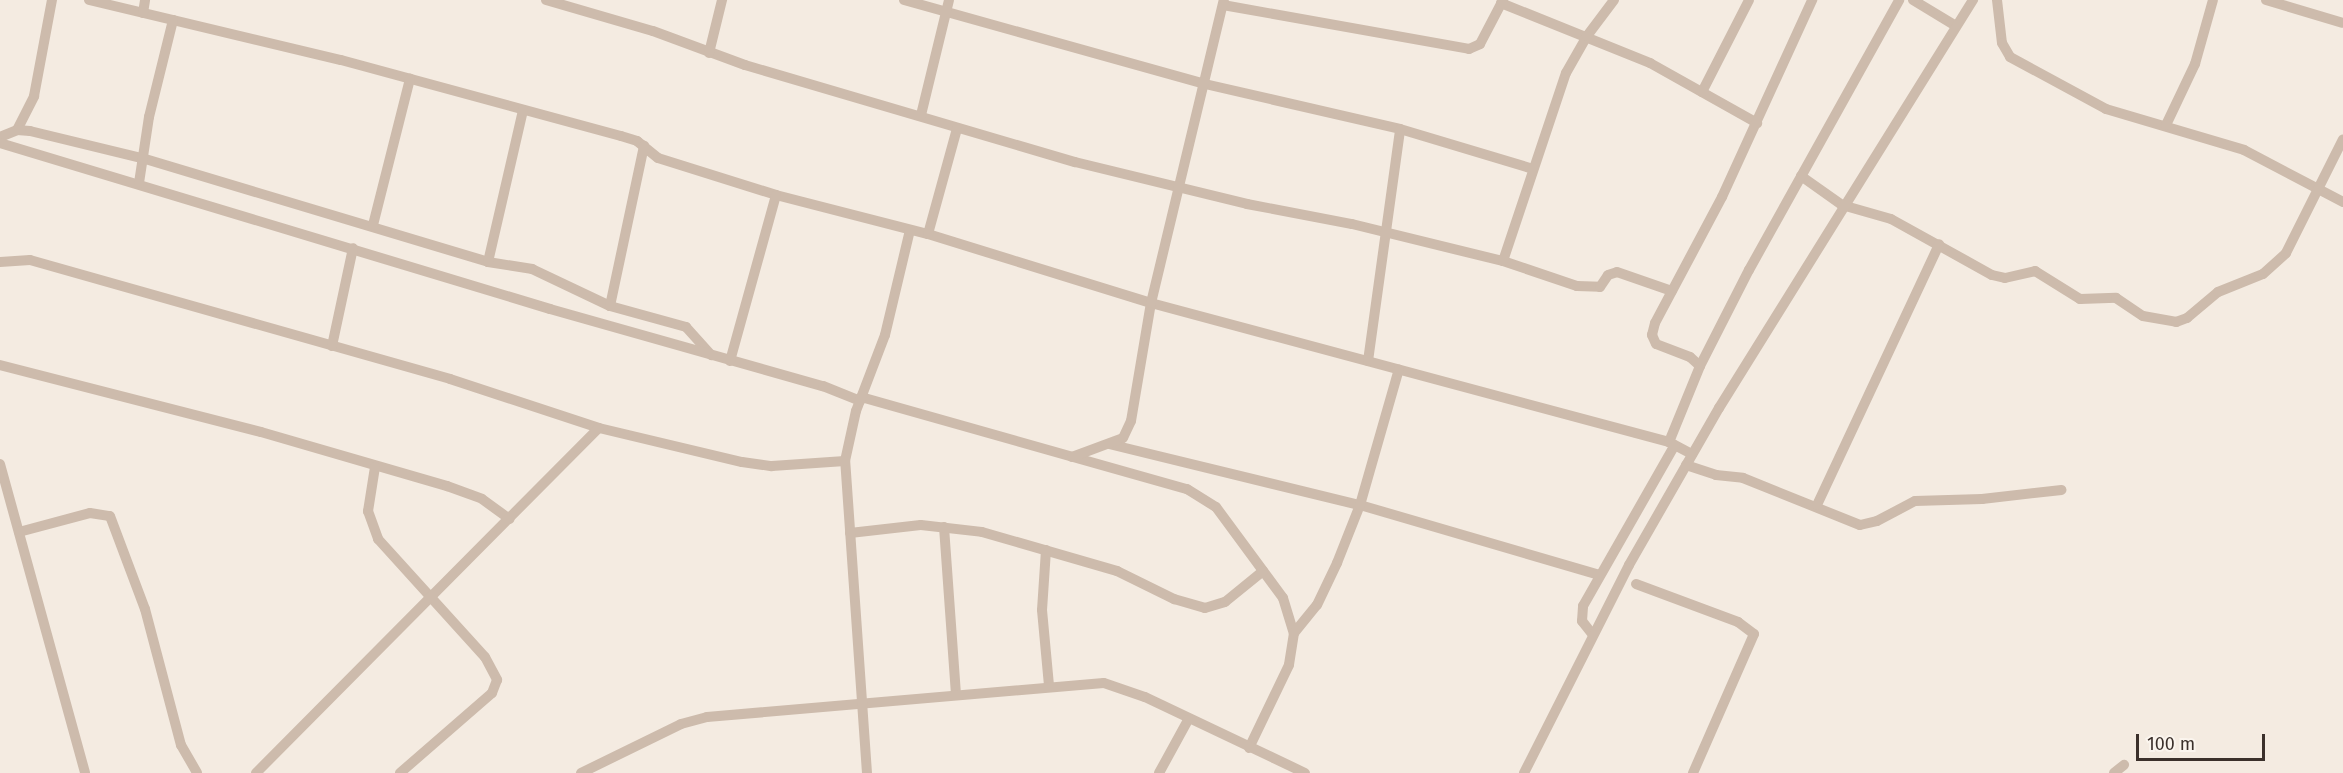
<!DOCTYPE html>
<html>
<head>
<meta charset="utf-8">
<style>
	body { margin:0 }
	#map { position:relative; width:2343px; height:773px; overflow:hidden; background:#f4ebe1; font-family:"Fira Sans",sans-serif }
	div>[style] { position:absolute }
	.minor>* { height:10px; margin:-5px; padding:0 5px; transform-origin:5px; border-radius:5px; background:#cdbbac }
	span { translate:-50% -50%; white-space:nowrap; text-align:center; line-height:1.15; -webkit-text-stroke:4.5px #fbf5ee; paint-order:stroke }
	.scale { position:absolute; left:2136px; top:734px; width:129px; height:27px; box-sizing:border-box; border:3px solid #3b302b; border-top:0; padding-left:8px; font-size:18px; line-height:21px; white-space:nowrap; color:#3b302b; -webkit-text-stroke:4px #fbf5ee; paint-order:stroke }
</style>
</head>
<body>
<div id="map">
	<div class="minor">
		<i style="left:89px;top:0;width:259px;rotate:13.4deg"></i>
		<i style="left:341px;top:60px;width:290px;rotate:15.2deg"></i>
		<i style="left:621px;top:136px;width:17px;rotate:17deg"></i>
		<i style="left:637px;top:141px;width:27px;rotate:39deg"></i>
		<i style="left:658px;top:158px;width:124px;rotate:17.4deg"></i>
		<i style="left:776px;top:195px;width:157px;rotate:14.4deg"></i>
		<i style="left:928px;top:234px;width:233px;rotate:17.2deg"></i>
		<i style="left:1151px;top:303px;width:536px;rotate:15.02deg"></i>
		<i style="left:1669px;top:442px;width:26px;rotate:28deg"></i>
		<i style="left:546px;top:0;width:111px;rotate:16.2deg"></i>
		<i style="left:653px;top:31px;width:98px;rotate:20.3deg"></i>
		<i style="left:745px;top:65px;width:344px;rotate:16.4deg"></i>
		<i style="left:1075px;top:162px;width:177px;rotate:13.7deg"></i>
		<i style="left:1247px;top:204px;width:107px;rotate:10.8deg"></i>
		<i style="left:1352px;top:224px;width:155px;rotate:13.8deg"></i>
		<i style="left:1503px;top:261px;width:78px;rotate:18.7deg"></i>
		<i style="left:1577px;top:286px;width:23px;rotate:2deg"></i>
		<i style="left:1600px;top:287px;width:14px;rotate:-56deg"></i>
		<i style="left:1608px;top:275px;width:9px;rotate:-18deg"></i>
		<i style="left:1617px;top:272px;width:58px;rotate:19.1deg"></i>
		<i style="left:904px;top:0;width:313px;rotate:15.6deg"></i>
		<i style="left:1205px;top:84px;width:200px;rotate:13deg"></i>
		<i style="left:1400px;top:129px;width:139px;rotate:16.7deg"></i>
		<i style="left:1913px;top:0;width:50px;rotate:31.2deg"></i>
		<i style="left:1997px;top:0;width:43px;rotate:83.4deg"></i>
		<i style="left:2002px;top:43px;width:16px;rotate:60deg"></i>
		<i style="left:2010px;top:57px;width:109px;rotate:28.4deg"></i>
		<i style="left:2106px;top:109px;width:144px;rotate:16.5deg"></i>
		<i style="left:2244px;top:150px;width:112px;rotate:27.7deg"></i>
		<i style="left:2266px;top:0;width:80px;rotate:16.6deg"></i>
		<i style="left:1501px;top:3px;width:161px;rotate:21.9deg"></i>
		<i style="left:1650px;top:63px;width:123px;rotate:29.3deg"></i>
		<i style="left:1223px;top:5px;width:250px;rotate:10.1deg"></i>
		<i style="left:1469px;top:49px;width:12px;rotate:-24deg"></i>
		<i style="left:1480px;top:44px;width:50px;rotate:-62.4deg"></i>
		<i style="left:143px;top:13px;width:13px;rotate:-81deg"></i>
		<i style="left:709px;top:53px;width:55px;rotate:-76.2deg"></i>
		<i style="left:1702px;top:92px;width:103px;rotate:-62.9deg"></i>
		<i style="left:921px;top:115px;width:118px;rotate:-76.3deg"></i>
		<i style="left:2166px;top:125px;width:68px;rotate:-64.6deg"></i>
		<i style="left:2195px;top:64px;width:66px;rotate:-74.3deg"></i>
		<i style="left:17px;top:130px;width:38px;rotate:-63deg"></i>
		<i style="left:34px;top:96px;width:98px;rotate:-79.4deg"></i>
		<i style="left:0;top:137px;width:18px;rotate:-22deg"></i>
		<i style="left:17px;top:130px;width:13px;rotate:4deg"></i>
		<i style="left:30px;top:131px;width:115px;rotate:13.6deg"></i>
		<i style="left:142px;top:158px;width:361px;rotate:16.7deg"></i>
		<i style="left:488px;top:262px;width:45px;rotate:9deg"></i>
		<i style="left:532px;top:269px;width:86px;rotate:25.4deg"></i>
		<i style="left:610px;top:306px;width:79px;rotate:15.4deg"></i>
		<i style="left:686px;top:327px;width:38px;rotate:48deg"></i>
		<i style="left:0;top:143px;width:575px;rotate:16.79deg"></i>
		<i style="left:550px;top:309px;width:284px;rotate:15.8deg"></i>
		<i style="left:823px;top:386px;width:40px;rotate:22deg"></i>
		<i style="left:1801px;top:176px;width:50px;rotate:35.3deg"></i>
		<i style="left:1842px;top:205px;width:51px;rotate:15.9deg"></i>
		<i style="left:1891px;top:219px;width:115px;rotate:29deg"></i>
		<i style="left:1992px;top:275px;width:13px;rotate:13deg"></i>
		<i style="left:2005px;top:278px;width:31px;rotate:-13deg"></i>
		<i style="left:2035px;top:271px;width:53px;rotate:31.9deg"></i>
		<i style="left:2080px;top:299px;width:36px;rotate:-2deg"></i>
		<i style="left:2116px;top:298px;width:32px;rotate:34deg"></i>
		<i style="left:2143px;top:316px;width:34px;rotate:10deg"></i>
		<i style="left:2176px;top:322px;width:12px;rotate:-20deg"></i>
		<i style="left:2187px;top:318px;width:40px;rotate:-40deg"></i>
		<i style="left:2218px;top:292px;width:48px;rotate:-21.8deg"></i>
		<i style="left:2263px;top:274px;width:31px;rotate:-42deg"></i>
		<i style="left:2286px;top:253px;width:127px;rotate:-63.4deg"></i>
		<i style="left:139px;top:183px;width:67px;rotate:-81.4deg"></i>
		<i style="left:149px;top:117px;width:100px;rotate:-76.1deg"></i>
		<i style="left:373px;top:225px;width:151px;rotate:-75.8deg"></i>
		<i style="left:928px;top:234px;width:109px;rotate:-74.6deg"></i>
		<i style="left:1503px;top:261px;width:198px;rotate:-71.5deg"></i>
		<i style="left:1566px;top:73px;width:43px;rotate:-60.4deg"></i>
		<i style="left:1587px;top:36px;width:45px;rotate:-53.1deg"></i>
		<i style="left:0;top:262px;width:30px;rotate:-4deg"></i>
		<i style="left:30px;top:260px;width:437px;rotate:15.8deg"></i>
		<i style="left:450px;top:379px;width:157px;rotate:18.2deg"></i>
		<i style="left:599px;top:428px;width:147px;rotate:13.4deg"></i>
		<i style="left:742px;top:462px;width:30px;rotate:8deg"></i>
		<i style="left:772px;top:466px;width:73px;rotate:-3.9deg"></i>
		<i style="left:488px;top:262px;width:156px;rotate:-77deg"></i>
		<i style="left:610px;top:306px;width:164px;rotate:-78deg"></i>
		<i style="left:332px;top:346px;width:100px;rotate:-77.9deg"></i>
		<i style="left:730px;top:361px;width:172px;rotate:-74.5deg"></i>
		<i style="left:1368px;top:361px;width:234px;rotate:-82.1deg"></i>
		<i style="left:0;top:365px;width:269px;rotate:14.4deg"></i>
		<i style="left:261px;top:432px;width:194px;rotate:16.2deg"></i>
		<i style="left:447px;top:486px;width:37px;rotate:20deg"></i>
		<i style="left:482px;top:499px;width:34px;rotate:36deg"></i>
		<i style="left:1700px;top:366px;width:13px;rotate:-138deg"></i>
		<i style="left:1690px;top:357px;width:36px;rotate:-159deg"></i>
		<i style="left:1656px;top:344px;width:10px;rotate:-114deg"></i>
		<i style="left:1652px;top:335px;width:12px;rotate:-76deg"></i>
		<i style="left:1655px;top:323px;width:143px;rotate:-62deg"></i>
		<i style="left:1722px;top:197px;width:217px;rotate:-65.4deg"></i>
		<i style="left:861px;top:397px;width:339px;rotate:15.8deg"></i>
		<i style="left:1187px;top:489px;width:34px;rotate:32deg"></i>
		<i style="left:1216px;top:507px;width:113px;rotate:53.6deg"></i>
		<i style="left:1283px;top:598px;width:37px;rotate:73deg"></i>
		<i style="left:1294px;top:633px;width:32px;rotate:99deg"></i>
		<i style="left:1289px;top:665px;width:92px;rotate:115.7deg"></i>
		<i style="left:1669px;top:442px;width:82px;rotate:-67.8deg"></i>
		<i style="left:1700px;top:366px;width:108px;rotate:-63deg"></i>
		<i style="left:1749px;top:270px;width:309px;rotate:-60.9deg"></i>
		<i style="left:1109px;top:444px;width:258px;rotate:13.7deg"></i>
		<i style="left:1360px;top:505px;width:249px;rotate:16.3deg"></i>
		<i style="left:1072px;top:457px;width:54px;rotate:-20.4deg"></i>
		<i style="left:1123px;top:438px;width:19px;rotate:-65deg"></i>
		<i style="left:1131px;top:421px;width:120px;rotate:-80.4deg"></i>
		<i style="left:1151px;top:303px;width:312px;rotate:-76.5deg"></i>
		<i style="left:0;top:464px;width:320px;rotate:74.6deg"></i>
		<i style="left:1686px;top:465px;width:32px;rotate:18deg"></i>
		<i style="left:1716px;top:475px;width:27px;rotate:6deg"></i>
		<i style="left:1743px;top:478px;width:126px;rotate:21.9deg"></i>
		<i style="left:1860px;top:525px;width:17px;rotate:-13deg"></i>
		<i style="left:1877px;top:521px;width:43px;rotate:-27.8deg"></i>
		<i style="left:1915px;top:501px;width:67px;rotate:-1.7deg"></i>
		<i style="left:1982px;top:499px;width:80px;rotate:-6.5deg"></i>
		<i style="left:375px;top:467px;width:45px;rotate:99deg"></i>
		<i style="left:368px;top:511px;width:30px;rotate:70deg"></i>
		<i style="left:378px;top:539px;width:159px;rotate:47.8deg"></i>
		<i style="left:485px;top:657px;width:26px;rotate:62deg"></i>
		<i style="left:497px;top:680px;width:14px;rotate:111deg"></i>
		<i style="left:492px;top:693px;width:122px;rotate:139deg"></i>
		<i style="left:1817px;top:505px;width:288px;rotate:-64.9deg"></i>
		<i style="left:944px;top:527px;width:168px;rotate:85.9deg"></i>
		<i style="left:19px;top:532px;width:73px;rotate:-15deg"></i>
		<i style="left:90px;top:513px;width:20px;rotate:9deg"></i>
		<i style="left:110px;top:516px;width:99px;rotate:69.4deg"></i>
		<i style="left:145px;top:609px;width:141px;rotate:75.2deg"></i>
		<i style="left:181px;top:745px;width:32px;rotate:60deg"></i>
		<i style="left:850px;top:533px;width:71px;rotate:-6.4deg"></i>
		<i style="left:921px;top:525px;width:61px;rotate:6.5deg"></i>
		<i style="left:982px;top:532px;width:141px;rotate:16.1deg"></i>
		<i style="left:1117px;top:571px;width:64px;rotate:26.2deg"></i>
		<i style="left:1174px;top:599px;width:32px;rotate:16deg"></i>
		<i style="left:1205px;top:608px;width:21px;rotate:-17deg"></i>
		<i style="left:1225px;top:602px;width:49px;rotate:-39.2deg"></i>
		<i style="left:1046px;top:550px;width:60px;rotate:93.8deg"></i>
		<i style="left:1042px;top:610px;width:76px;rotate:84.7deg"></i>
		<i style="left:1636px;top:584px;width:109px;rotate:20.4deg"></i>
		<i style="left:1738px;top:622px;width:20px;rotate:37deg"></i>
		<i style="left:1754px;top:634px;width:152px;rotate:113.7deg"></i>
		<i style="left:1294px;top:633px;width:36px;rotate:-51deg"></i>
		<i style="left:1317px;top:605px;width:47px;rotate:-64.5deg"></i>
		<i style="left:1337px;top:563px;width:62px;rotate:-68.4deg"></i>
		<i style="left:1360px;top:505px;width:141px;rotate:-74deg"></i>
		<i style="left:1593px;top:635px;width:18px;rotate:-128deg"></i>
		<i style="left:1582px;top:621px;width:15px;rotate:-86deg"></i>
		<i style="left:1583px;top:606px;width:185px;rotate:-60.3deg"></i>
		<i style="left:256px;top:773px;width:486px;rotate:-45.2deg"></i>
		<i style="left:581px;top:773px;width:111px;rotate:-26.1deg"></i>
		<i style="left:681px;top:724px;width:27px;rotate:-15deg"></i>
		<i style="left:707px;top:717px;width:398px;rotate:-4.9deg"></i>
		<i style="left:1104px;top:683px;width:43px;rotate:18.9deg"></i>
		<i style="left:1145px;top:697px;width:177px;rotate:25.4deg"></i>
		<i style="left:867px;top:773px;width:313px;rotate:-94deg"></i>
		<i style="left:845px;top:461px;width:51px;rotate:-77.6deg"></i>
		<i style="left:856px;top:411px;width:81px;rotate:-69.1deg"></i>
		<i style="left:885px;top:335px;width:108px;rotate:-76.6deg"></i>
		<i style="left:1159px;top:773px;width:60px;rotate:-61.3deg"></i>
		<i style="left:1524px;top:773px;width:233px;rotate:-63.2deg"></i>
		<i style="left:1629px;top:565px;width:181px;rotate:-60.2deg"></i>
		<i style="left:1719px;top:408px;width:481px;rotate:-58.1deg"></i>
		<i style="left:2114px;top:773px;width:13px;rotate:-39deg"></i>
	</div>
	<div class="scale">100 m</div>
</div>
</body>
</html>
